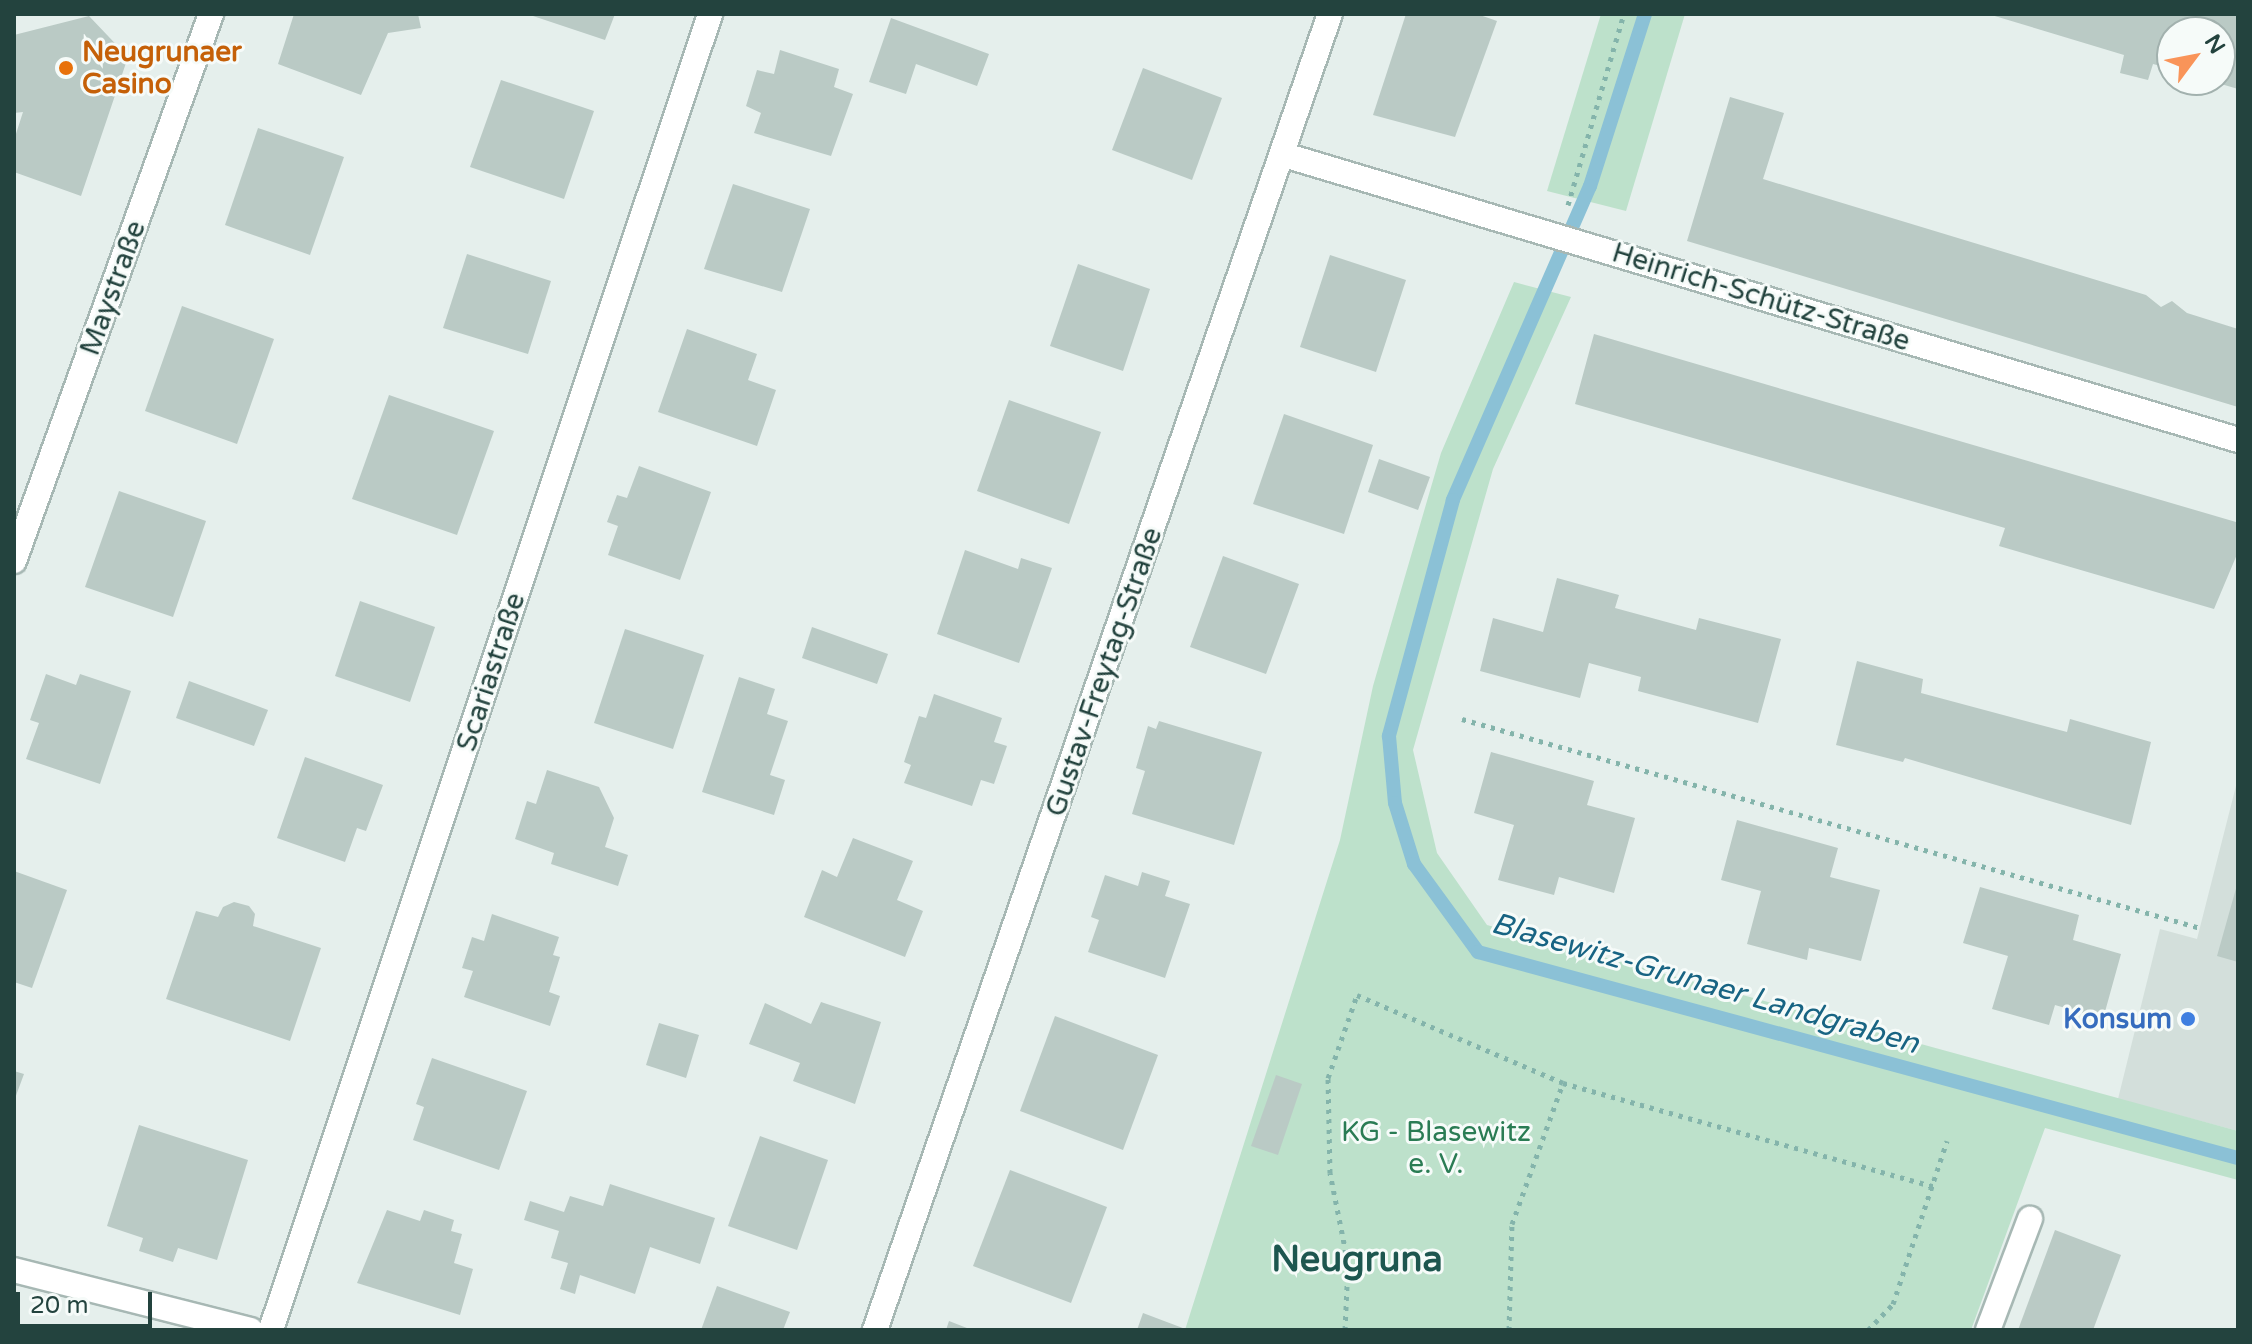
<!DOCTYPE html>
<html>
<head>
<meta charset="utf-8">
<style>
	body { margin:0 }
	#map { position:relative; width:2252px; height:1344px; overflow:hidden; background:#e5efec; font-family:"Varela Round",sans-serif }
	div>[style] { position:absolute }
	.built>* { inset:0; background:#d3dfdb }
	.green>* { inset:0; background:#bde1cb }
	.stream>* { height:14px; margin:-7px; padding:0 7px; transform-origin:7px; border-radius:7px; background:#8bc1d6 }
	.building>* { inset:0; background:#bacac5 }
	.path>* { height:5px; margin-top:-2.5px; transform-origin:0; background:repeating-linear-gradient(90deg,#84b4ab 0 4px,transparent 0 10px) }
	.roads { filter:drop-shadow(2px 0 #a7b8b4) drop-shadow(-2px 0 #a7b8b4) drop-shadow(0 2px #a7b8b4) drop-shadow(0 -2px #a7b8b4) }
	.service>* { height:24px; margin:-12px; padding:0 12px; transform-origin:12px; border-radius:12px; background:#fff }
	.minor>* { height:24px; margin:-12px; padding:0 12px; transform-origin:12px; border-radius:12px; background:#fff }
	.dots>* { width:22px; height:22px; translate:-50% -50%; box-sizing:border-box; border:4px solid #f6fbf9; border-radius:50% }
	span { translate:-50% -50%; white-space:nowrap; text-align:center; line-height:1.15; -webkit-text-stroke:6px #f6fbf9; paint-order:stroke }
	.food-label { font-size:28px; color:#c56008; font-weight:700 }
	.left { translate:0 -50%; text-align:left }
	.street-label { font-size:28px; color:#23433e }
	.shop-label { font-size:28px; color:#366cbe; font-weight:700 }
	.right { translate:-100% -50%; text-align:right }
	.park-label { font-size:28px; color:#2a7c54 }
	.water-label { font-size:30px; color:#186483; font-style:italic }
	.district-label { font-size:36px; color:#1d564f; font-weight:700 }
	.frame { position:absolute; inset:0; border:16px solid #23433e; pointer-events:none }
	.north { position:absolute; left:2156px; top:16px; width:80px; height:80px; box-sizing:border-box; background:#f6fbf9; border:2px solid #a2b1ae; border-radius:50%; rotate:58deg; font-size:22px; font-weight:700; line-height:32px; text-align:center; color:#23433e }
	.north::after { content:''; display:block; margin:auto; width:28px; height:36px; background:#f99459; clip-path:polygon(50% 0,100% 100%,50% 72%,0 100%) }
	.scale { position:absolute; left:16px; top:1292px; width:136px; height:36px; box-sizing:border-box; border:4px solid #23433e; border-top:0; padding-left:10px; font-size:24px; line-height:28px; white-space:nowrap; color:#23433e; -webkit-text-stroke:6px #f6fbf9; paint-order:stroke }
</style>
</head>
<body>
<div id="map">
	<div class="built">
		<i style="clip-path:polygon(2238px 778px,2238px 1131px,2118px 1099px,2160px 929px,2197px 939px)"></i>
	</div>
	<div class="green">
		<i style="clip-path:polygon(1601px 14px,1685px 14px,1626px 211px,1547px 191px)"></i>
		<i style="clip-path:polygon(1514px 282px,1571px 297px,1493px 469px,1413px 750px,1437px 853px,1487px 925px,2238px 1131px,2238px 1180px,2045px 1128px,1971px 1330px,1185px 1330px,1340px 840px,1373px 686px,1441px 453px)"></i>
	</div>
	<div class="stream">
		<i style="left:1645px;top:14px;width:181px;rotate:107.7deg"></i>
		<i style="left:1590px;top:186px;width:343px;rotate:113.6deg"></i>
		<i style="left:1453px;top:500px;width:245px;rotate:105.2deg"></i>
		<i style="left:1389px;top:736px;width:67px;rotate:84.9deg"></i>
		<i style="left:1395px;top:803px;width:64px;rotate:72.7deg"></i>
		<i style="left:1414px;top:864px;width:109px;rotate:54deg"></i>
		<i style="left:1478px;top:952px;width:787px;rotate:15.17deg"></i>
	</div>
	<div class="building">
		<i style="clip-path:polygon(294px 14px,418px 14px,421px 28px,388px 33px,361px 95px,278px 64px)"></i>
		<i style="clip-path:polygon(527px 14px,615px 14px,605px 40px)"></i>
		<i style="clip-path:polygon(1406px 14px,1477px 14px,1497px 21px,1455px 137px,1373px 115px)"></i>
		<i style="clip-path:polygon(1988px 14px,2238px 14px,2238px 89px,2211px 81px,2220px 80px,2220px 32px,2172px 32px,2172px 69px,2153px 64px,2148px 80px,2120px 73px,2124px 55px)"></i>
		<i style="clip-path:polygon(89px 16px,128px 57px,81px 196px,14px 172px,14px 140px,23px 112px,14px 113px,14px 35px)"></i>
		<i style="clip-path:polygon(891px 18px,989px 54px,977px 86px,916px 64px,906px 94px,869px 82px)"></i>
		<i style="clip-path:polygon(780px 50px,839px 69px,834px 87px,853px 94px,831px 156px,754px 133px,761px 113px,746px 106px,757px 70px,774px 74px)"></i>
		<i style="clip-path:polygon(1143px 68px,1222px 98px,1192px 180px,1112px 150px)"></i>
		<i style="clip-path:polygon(501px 80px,594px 111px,564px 199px,470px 167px)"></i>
		<i style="clip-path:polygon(1730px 97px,1784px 113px,1763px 179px,2146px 295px,2161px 307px,2172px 301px,2187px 313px,2238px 329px,2238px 407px,1687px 241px)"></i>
		<i style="clip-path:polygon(258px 128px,344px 157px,310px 255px,225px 225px)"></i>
		<i style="clip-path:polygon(733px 184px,810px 209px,782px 292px,704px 269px)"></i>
		<i style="clip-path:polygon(467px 254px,551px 281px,528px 354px,443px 328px)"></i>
		<i style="clip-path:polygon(1330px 255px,1406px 280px,1376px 372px,1300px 347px)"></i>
		<i style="clip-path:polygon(1078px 264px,1150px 289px,1123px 371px,1050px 346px)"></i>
		<i style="clip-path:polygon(182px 306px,274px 339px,237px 444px,145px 411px)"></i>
		<i style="clip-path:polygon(687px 329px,757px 354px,748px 380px,776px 390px,757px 446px,658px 412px)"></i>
		<i style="clip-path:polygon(1594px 334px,2236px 522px,2238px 552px,2214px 609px,1999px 546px,2005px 528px,1575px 404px)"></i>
		<i style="clip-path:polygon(389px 395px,494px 431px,457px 535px,352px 499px)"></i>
		<i style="clip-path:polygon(1009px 400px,1101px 432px,1069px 524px,977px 491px)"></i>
		<i style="clip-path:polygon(1284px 414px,1373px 445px,1344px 534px,1253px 504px)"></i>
		<i style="clip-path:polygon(1379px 459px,1430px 477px,1418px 510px,1368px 492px)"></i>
		<i style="clip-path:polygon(639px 466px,711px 492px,680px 580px,608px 555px,618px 526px,607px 522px,617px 495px,627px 498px)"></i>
		<i style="clip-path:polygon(119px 491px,206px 521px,173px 617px,85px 587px)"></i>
		<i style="clip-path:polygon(965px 550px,1018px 569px,1021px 558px,1052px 568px,1019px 663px,937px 634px)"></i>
		<i style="clip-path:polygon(1223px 556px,1299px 584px,1266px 674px,1190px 647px)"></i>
		<i style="clip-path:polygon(1557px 578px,1619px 595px,1615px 608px,1696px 630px,1699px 618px,1781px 639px,1758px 723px,1638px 691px,1641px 677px,1589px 663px,1580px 698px,1480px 671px,1493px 618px,1543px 632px)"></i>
		<i style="clip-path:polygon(360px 601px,435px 627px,410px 702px,335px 676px)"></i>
		<i style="clip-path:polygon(812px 627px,888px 654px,877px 684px,802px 658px)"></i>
		<i style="clip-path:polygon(625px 629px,704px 655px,673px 749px,594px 723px)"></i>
		<i style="clip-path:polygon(1857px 661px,1923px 679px,1921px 693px,2067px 732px,2070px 719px,2151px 742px,2131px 825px,1905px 758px,1903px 762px,1836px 745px)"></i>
		<i style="clip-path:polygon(46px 674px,76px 685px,80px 674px,131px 691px,100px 784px,26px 759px,39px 723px,30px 720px)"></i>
		<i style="clip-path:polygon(739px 677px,775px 689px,767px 714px,788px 721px,770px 775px,785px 780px,774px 815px,702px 792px)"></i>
		<i style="clip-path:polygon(189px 681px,268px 710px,254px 746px,176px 718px)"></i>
		<i style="clip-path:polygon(934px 694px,1002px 718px,994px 742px,1007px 746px,994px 784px,981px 780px,972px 806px,904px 783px,911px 765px,904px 762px,919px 716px,926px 718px)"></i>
		<i style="clip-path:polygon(1159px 721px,1262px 752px,1234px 845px,1132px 814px,1145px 771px,1136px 768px,1148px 726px,1156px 729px)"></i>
		<i style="clip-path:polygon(1491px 752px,1594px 781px,1587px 805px,1635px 818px,1614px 893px,1559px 877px,1554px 895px,1498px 880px,1514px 825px,1474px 813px)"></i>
		<i style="clip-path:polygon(305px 757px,383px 785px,366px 831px,357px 828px,345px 862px,277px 838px)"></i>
		<i style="clip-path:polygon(547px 770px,599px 787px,614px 818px,605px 847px,628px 855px,618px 886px,551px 864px,554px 853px,515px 839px,527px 801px,536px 804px)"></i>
		<i style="clip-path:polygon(1737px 820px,1838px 848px,1830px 877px,1880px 890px,1861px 961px,1809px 948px,1807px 960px,1747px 944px,1761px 891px,1721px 880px)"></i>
		<i style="clip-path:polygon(853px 838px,913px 861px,897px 900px,923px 911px,905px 957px,804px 917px,822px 870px,837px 877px)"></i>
		<i style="clip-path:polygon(14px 871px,67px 890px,32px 988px,14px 982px)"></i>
		<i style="clip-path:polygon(1142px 872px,1170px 881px,1165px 896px,1190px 904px,1165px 978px,1088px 952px,1099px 920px,1091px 917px,1105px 875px,1138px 886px)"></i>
		<i style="clip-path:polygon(2237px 885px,2238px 885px,2238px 962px,2217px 956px)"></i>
		<i style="clip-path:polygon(1980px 887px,2079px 915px,2073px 940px,2121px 954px,2103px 1019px,2055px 1005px,2049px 1025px,1992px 1009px,2008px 956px,1963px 943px)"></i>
		<i style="clip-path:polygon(234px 902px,249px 906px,255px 914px,253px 926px,321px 948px,290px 1041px,166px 999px,196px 911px,218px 917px,223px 907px)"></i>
		<i style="clip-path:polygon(492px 914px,559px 937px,553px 955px,560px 957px,549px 992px,560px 996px,550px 1026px,464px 997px,473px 971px,462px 968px,472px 937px,484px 941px)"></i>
		<i style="clip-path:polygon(821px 1002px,881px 1022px,855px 1104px,793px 1081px,800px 1063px,749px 1044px,765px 1003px,811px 1024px)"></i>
		<i style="clip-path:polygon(1055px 1016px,1158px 1055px,1123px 1150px,1020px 1111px)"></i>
		<i style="clip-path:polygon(659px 1023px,699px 1035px,686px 1078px,646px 1065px)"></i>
		<i style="clip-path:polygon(432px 1058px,527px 1091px,499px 1170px,413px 1140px,424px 1107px,416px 1104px)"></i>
		<i style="clip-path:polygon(14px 1071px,24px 1074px,14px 1101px)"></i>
		<i style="clip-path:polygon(1276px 1075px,1302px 1084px,1278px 1155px,1251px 1146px)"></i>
		<i style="clip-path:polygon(139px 1125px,248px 1160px,217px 1260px,178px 1248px,173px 1262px,139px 1251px,143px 1238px,107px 1226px)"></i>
		<i style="clip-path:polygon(760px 1136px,828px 1160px,797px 1250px,728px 1226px)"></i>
		<i style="clip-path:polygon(1010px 1170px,1107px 1207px,1071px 1303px,973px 1266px)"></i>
		<i style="clip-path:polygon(610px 1184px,715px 1218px,700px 1264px,650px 1247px,635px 1294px,580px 1275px,575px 1294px,560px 1289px,568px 1263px,551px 1258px,559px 1231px,524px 1220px,530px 1201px,564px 1212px,570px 1196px,603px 1206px)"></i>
		<i style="clip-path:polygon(387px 1210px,420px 1221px,424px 1210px,454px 1220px,451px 1231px,462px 1234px,454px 1263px,473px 1269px,460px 1315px,357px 1283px)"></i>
		<i style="clip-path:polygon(2055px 1230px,2121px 1255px,2093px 1330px,2018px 1330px)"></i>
		<i style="clip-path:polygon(717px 1286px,790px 1312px,783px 1330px,701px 1330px)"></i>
		<i style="clip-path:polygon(1143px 1313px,1188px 1330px,1137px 1330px)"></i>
		<i style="clip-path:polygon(949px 1321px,972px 1330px,946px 1330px)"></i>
	</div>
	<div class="path">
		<i style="left:1568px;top:205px;width:199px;rotate:-73.7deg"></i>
		<i style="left:1462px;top:719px;width:767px;rotate:15.81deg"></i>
		<i style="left:1345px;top:1330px;width:67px;rotate:-87.4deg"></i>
		<i style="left:1348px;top:1263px;width:92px;rotate:-101.3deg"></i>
		<i style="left:1330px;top:1173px;width:95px;rotate:-91.2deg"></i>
		<i style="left:1328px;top:1078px;width:88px;rotate:-70.7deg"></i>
		<i style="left:1357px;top:995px;width:224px;rotate:23.1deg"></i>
		<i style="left:1563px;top:1083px;width:384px;rotate:15.6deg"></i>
		<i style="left:1509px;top:1330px;width:106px;rotate:-88.4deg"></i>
		<i style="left:1512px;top:1224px;width:150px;rotate:-70.1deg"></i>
		<i style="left:1868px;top:1330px;width:36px;rotate:-46deg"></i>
		<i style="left:1893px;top:1304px;width:172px;rotate:-71.7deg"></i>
	</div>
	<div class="roads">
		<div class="service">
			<i style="left:1988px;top:1330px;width:119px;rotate:-69.3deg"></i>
		</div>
		<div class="minor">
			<i style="left:1284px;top:155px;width:996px;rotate:16.63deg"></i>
			<i style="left:14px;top:561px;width:581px;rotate:-70.19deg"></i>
			<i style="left:14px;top:1270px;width:244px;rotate:14.2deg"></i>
			<i style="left:271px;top:1330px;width:1387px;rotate:-71.55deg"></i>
			<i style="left:875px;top:1330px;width:1392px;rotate:-70.93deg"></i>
		</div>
	</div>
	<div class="dots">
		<i style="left:66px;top:68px;background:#e8710a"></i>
		<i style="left:2188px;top:1019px;background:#3f7fe0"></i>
	</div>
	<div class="food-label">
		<span class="left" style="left:82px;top:68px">Neugrunaer<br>Casino</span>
	</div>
	<div class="street-label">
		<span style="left:113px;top:288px;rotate:-70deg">Maystraße</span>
		<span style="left:1761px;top:297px;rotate:17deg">Heinrich-Schütz-Straße</span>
		<span style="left:491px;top:672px;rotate:-72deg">Scariastraße</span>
		<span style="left:1104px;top:672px;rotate:-71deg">Gustav-Freytag-Straße</span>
	</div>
	<div class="shop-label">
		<span class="right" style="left:2172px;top:1019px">Konsum</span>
	</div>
	<div class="park-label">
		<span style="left:1436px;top:1148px">KG - Blasewitz<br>e. V.</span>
	</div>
	<div class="water-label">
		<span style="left:1705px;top:984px;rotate:16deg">Blasewitz‐Grunaer Landgraben</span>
	</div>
	<div class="district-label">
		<span style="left:1357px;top:1260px">Neugruna</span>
	</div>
	<div class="frame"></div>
	<div class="north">N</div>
	<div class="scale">20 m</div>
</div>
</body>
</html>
